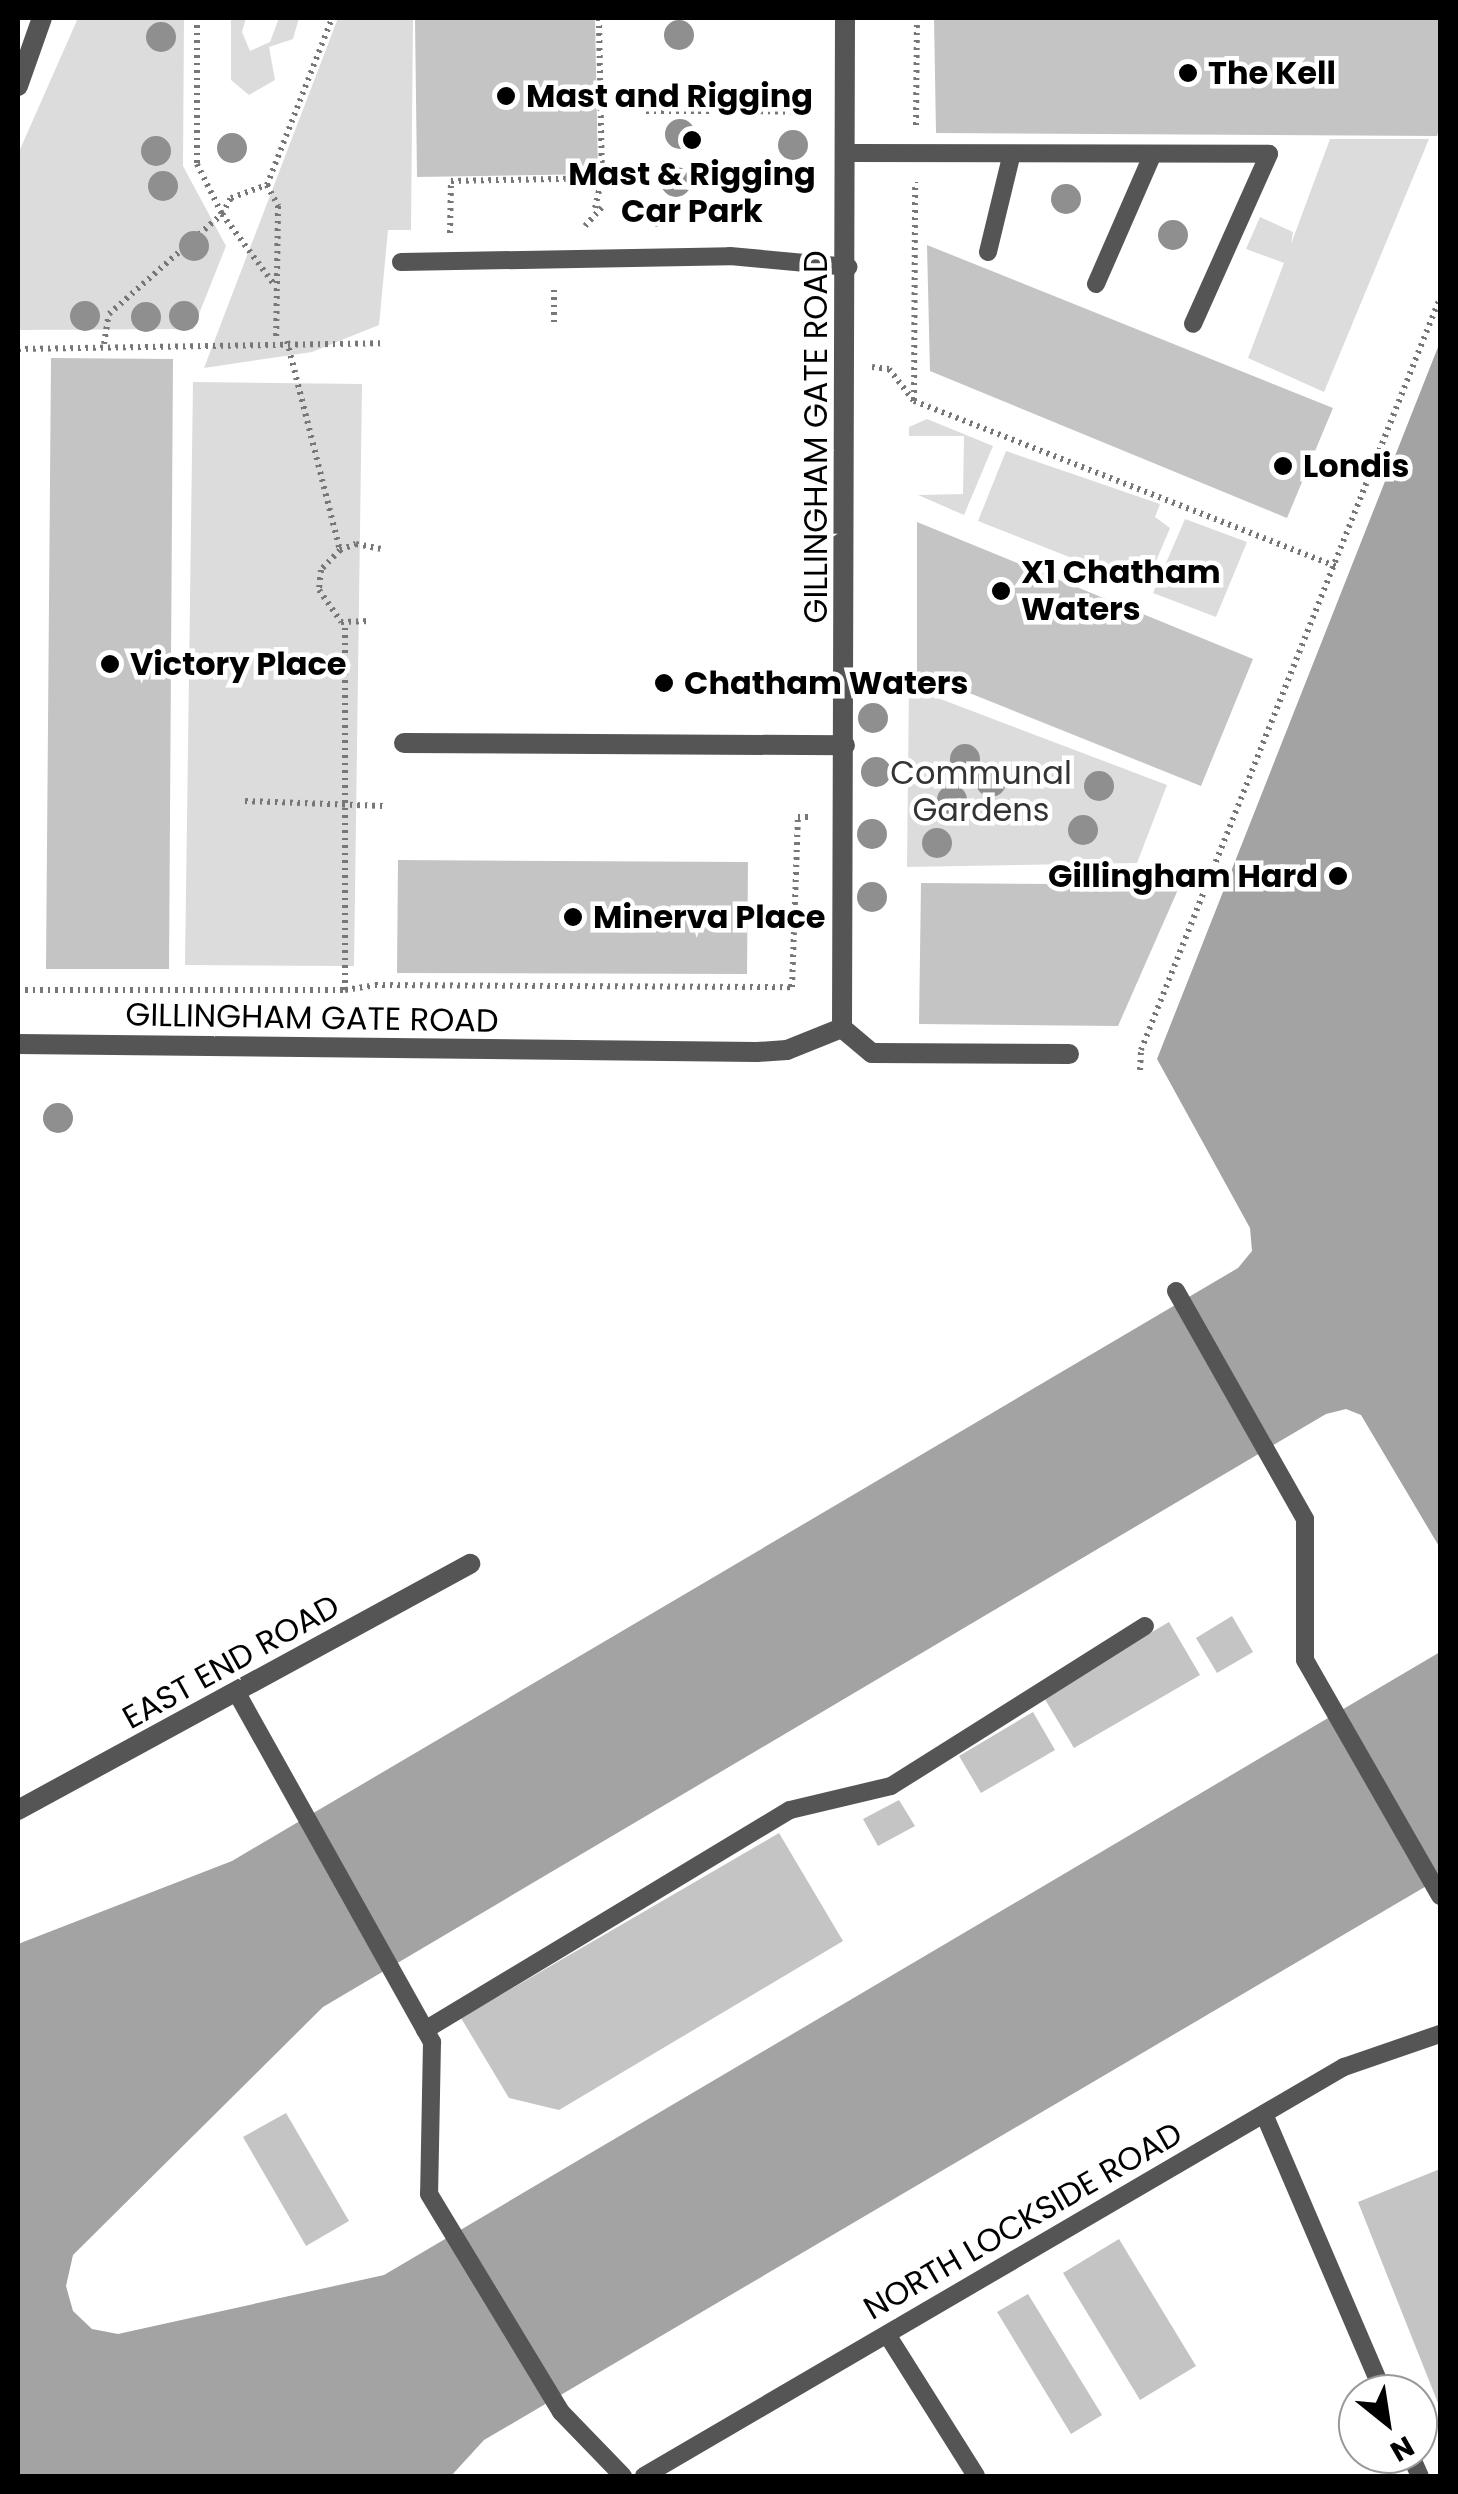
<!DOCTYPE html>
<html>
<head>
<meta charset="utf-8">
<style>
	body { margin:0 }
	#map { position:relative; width:1458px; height:2494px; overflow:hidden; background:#fff; font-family:Poppins,sans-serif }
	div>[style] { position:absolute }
	.green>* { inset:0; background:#dcdcdc }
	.water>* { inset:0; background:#a3a3a3 }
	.building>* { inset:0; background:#c4c4c4 }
	.path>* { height:6px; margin-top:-3px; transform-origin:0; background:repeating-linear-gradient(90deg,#777 0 2.5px,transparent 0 7.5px) }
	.lane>* { height:18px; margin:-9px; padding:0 9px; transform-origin:9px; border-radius:9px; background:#555 }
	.street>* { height:20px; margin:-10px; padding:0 10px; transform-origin:10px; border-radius:10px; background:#555 }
	.trees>* { width:30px; height:30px; margin:-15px; border-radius:50%; background:#8f8f8f }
	.dots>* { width:28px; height:28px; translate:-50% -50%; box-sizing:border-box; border:5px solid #fff; border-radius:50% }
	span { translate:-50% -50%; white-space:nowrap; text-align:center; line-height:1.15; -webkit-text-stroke:9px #fff; paint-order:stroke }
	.poi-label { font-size:32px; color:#000; font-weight:700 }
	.left { translate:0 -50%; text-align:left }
	.right { translate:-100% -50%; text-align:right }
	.street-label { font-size:32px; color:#000 }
	.park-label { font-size:32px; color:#333 }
	.frame { position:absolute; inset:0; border:20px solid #000; pointer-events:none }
	.north { position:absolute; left:1338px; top:2374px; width:100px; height:100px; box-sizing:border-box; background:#fff; border:2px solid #999; border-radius:50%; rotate:150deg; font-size:28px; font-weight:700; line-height:40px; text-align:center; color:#000 }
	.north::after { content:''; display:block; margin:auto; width:35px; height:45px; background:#000; clip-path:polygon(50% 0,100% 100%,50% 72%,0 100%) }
</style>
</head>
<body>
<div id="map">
	<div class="green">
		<i style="clip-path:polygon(78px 18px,184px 18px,183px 166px,226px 246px,193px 329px,18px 330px,18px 154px)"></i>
		<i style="clip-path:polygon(231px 18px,246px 18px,242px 32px,250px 51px,270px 42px,279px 18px,299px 18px,293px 39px,269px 47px,275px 80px,249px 95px,231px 80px)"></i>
		<i style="clip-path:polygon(338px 18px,420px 18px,413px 19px,411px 230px,388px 230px,379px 325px,312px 352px,204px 368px)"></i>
		<i style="clip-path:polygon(1330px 139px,1429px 139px,1324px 392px,1248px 358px,1284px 263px,1246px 249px,1260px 217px,1293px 232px,1291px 244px)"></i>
		<i style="clip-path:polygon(193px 382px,362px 384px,354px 966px,185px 965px)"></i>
		<i style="clip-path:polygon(927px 419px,993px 446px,964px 515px,918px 495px,963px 494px,964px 436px,909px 436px,909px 427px)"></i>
		<i style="clip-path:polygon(1006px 451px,1160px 504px,1155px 517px,1170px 528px,1145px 587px,978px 521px)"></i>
		<i style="clip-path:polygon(1185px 519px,1247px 542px,1216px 617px,1153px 593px)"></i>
		<i style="clip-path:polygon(909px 687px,1167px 785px,1137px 863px,907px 867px)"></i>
	</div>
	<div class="water">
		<i style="clip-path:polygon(1440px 342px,1440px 1548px,1361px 1415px,1346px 1409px,1326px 1414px,323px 2007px,73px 2255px,66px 2286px,73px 2311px,92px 2329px,118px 2334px,384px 2275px,1440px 1652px,1440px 1878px,484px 2440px,451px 2476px,18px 2476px,18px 1944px,232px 1861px,1238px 1268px,1252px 1251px,1250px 1228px,1157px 1059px)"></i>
	</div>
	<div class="building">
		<i style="clip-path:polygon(595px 18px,598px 174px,417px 177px,415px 19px)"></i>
		<i style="clip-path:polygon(934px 18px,1440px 19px,1440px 127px,1437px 136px,936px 133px)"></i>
		<i style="clip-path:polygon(927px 245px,1333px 408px,1287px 518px,930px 371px)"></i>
		<i style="clip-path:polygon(51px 358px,173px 359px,169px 969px,46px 969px)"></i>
		<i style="clip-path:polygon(917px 522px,1253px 659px,1201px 786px,917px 672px)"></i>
		<i style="clip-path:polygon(398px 860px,748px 862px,747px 974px,397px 973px)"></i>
		<i style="clip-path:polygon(921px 883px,1180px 885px,1118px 1026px,919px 1024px)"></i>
		<i style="clip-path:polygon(1232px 1616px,1253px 1652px,1217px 1673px,1196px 1638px)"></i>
		<i style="clip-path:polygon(1169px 1622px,1200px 1675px,1074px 1748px,1043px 1696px)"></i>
		<i style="clip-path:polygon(1033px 1712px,1055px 1750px,981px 1793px,959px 1756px)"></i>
		<i style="clip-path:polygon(899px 1800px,915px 1826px,878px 1846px,863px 1819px)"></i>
		<i style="clip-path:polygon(779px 1833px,843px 1941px,559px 2110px,509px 2098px,461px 2018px)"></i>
		<i style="clip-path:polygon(286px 2113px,349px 2221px,306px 2246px,243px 2137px)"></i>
		<i style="clip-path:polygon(1440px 2169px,1440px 2408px,1358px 2202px)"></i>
		<i style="clip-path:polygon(1119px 2239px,1196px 2366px,1140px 2400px,1063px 2273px)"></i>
		<i style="clip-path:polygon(1028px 2294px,1102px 2415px,1071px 2434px,997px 2312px)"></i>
	</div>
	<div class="path">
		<i style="left:197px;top:18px;width:146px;rotate:90deg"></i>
		<i style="left:197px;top:164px;width:56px;rotate:63.4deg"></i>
		<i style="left:646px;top:111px;width:66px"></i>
		<i style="left:753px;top:111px;width:58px;rotate:1deg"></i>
		<i style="left:916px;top:125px;width:107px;rotate:-89.5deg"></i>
		<i style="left:267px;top:185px;width:179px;rotate:-68.7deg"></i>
		<i style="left:267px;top:185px;width:24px;rotate:62deg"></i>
		<i style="left:278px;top:206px;width:135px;rotate:90.8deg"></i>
		<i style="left:595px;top:208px;width:31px;rotate:-77deg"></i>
		<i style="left:602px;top:178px;width:160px;rotate:-91.1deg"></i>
		<i style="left:643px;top:208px;width:9px;rotate:13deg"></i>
		<i style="left:652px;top:210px;width:19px;rotate:69deg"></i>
		<i style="left:222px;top:214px;width:18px;rotate:-61deg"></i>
		<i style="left:231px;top:198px;width:38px;rotate:-20deg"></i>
		<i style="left:585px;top:226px;width:25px;rotate:-48deg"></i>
		<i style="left:450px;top:233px;width:52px;rotate:-88.9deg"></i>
		<i style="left:451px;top:181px;width:151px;rotate:-1.1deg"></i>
		<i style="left:554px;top:322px;width:35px;rotate:-90deg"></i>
		<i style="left:287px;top:341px;width:216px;rotate:75.8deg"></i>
		<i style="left:340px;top:550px;width:28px;rotate:134deg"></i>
		<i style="left:321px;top:570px;width:20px;rotate:96deg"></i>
		<i style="left:319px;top:590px;width:39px;rotate:55deg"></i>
		<i style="left:341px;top:622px;width:30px;rotate:-2deg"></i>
		<i style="left:104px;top:344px;width:30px;rotate:-81deg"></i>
		<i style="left:109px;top:314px;width:151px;rotate:-41.5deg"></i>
		<i style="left:222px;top:214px;width:86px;rotate:53.5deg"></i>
		<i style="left:18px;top:349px;width:365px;rotate:-0.9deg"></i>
		<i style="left:872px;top:367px;width:17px;rotate:7deg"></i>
		<i style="left:889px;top:369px;width:41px;rotate:52deg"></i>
		<i style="left:914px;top:401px;width:453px;rotate:21.4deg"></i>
		<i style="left:914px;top:400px;width:218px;rotate:-89.7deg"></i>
		<i style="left:340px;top:550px;width:17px;rotate:-21deg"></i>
		<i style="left:356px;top:544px;width:25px;rotate:11deg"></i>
		<i style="left:245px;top:801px;width:138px;rotate:2.1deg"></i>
		<i style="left:18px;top:990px;width:327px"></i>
		<i style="left:345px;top:990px;width:367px;rotate:-90deg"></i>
		<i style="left:345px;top:990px;width:30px;rotate:-9deg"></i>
		<i style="left:375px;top:985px;width:417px;rotate:0.3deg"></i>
		<i style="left:792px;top:987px;width:170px;rotate:-88deg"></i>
		<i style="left:798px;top:817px;width:14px"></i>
		<i style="left:1140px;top:1070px;width:20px;rotate:-87deg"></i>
		<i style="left:1141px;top:1050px;width:809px;rotate:-68.32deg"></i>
	</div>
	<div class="lane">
		<i style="left:849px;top:153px;width:420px;rotate:0.1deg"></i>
		<i style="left:1269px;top:154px;width:186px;rotate:114.1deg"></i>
		<i style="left:988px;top:252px;width:98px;rotate:-76.4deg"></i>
		<i style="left:401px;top:262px;width:329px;rotate:-1deg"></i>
		<i style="left:730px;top:256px;width:119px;rotate:5.3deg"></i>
		<i style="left:1096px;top:284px;width:140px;rotate:-66.4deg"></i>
		<i style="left:1176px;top:1291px;width:262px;rotate:60.5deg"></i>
		<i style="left:1305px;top:1519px;width:141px;rotate:90deg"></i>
		<i style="left:1305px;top:1660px;width:272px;rotate:60.2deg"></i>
		<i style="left:238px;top:1695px;width:398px;rotate:60.8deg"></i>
		<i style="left:432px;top:2042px;width:152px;rotate:91.1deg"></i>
		<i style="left:429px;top:2194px;width:255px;rotate:58.8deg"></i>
		<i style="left:561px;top:2412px;width:89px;rotate:45.9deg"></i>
		<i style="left:425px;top:2030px;width:426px;rotate:-31.1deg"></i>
		<i style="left:790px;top:1810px;width:104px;rotate:-13.4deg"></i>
		<i style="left:891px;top:1786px;width:300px;rotate:-32.2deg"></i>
		<i style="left:1264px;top:2114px;width:305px;rotate:66.8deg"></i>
		<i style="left:888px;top:2336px;width:165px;rotate:57.8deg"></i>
		<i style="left:1410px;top:2454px;width:24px;rotate:66deg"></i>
		<i style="left:644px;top:2476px;width:811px;rotate:-30.3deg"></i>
		<i style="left:1344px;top:2067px;width:102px;rotate:-19deg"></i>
	</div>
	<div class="street">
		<i style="left:18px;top:86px;width:72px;rotate:-70.6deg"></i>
		<i style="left:404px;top:743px;width:441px;rotate:0.3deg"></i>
		<i style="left:842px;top:1028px;width:1010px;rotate:-89.83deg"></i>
		<i style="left:842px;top:1028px;width:39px;rotate:40deg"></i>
		<i style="left:872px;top:1053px;width:197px;rotate:0.3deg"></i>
		<i style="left:18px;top:1044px;width:739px;rotate:0.62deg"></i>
		<i style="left:757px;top:1052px;width:30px;rotate:-4deg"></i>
		<i style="left:787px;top:1050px;width:59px;rotate:-21.8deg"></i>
		<i style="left:18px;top:1810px;width:515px;rotate:-28.56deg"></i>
	</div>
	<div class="trees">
		<i style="left:679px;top:35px"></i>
		<i style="left:161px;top:37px"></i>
		<i style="left:680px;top:134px"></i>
		<i style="left:793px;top:145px"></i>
		<i style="left:232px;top:148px"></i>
		<i style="left:156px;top:151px"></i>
		<i style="left:676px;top:182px"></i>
		<i style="left:163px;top:186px"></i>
		<i style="left:1066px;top:199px"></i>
		<i style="left:1173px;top:235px"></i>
		<i style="left:194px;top:246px"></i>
		<i style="left:85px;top:316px"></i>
		<i style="left:184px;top:316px"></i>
		<i style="left:146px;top:317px"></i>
		<i style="left:873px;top:718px"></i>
		<i style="left:965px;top:759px"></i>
		<i style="left:876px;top:772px"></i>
		<i style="left:991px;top:782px"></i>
		<i style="left:1099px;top:786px"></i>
		<i style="left:952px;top:800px"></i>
		<i style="left:1083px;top:830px"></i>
		<i style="left:872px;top:834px"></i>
		<i style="left:937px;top:843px"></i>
		<i style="left:872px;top:897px"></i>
		<i style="left:58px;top:1118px"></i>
	</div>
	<div class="dots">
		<i style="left:1188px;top:73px;background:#000"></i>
		<i style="left:506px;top:96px;background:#000"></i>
		<i style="left:692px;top:140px;background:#000"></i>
		<i style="left:1283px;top:466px;background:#000"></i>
		<i style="left:1001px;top:591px;background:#000"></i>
		<i style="left:110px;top:664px;background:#000"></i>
		<i style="left:664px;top:683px;background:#000"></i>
		<i style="left:1338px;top:876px;background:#000"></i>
		<i style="left:573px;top:917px;background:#000"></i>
	</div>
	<div class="poi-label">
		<span class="left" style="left:1208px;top:73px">The Kell</span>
		<span class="left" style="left:526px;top:96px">Mast and Rigging</span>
		<span style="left:692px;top:193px">Mast &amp; Rigging<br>Car Park</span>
		<span class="left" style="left:1303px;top:466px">Londis</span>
		<span class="left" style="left:1021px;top:591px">X1 Chatham<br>Waters</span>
		<span class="left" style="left:130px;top:664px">Victory Place</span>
		<span class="left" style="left:684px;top:683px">Chatham Waters</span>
		<span class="right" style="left:1318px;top:876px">Gillingham Hard</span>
		<span class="left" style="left:593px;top:917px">Minerva Place</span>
	</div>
	<div class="street-label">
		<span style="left:816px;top:437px;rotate:-90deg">GILLINGHAM GATE ROAD</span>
		<span style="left:312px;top:1018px;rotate:1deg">GILLINGHAM GATE ROAD</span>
		<span style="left:231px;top:1662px;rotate:-29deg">EAST END ROAD</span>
		<span style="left:1023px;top:2221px;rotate:-30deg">NORTH LOCKSIDE ROAD</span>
	</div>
	<div class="park-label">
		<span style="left:981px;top:792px">Communal<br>Gardens</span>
	</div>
	<div class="frame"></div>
	<div class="north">N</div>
</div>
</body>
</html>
